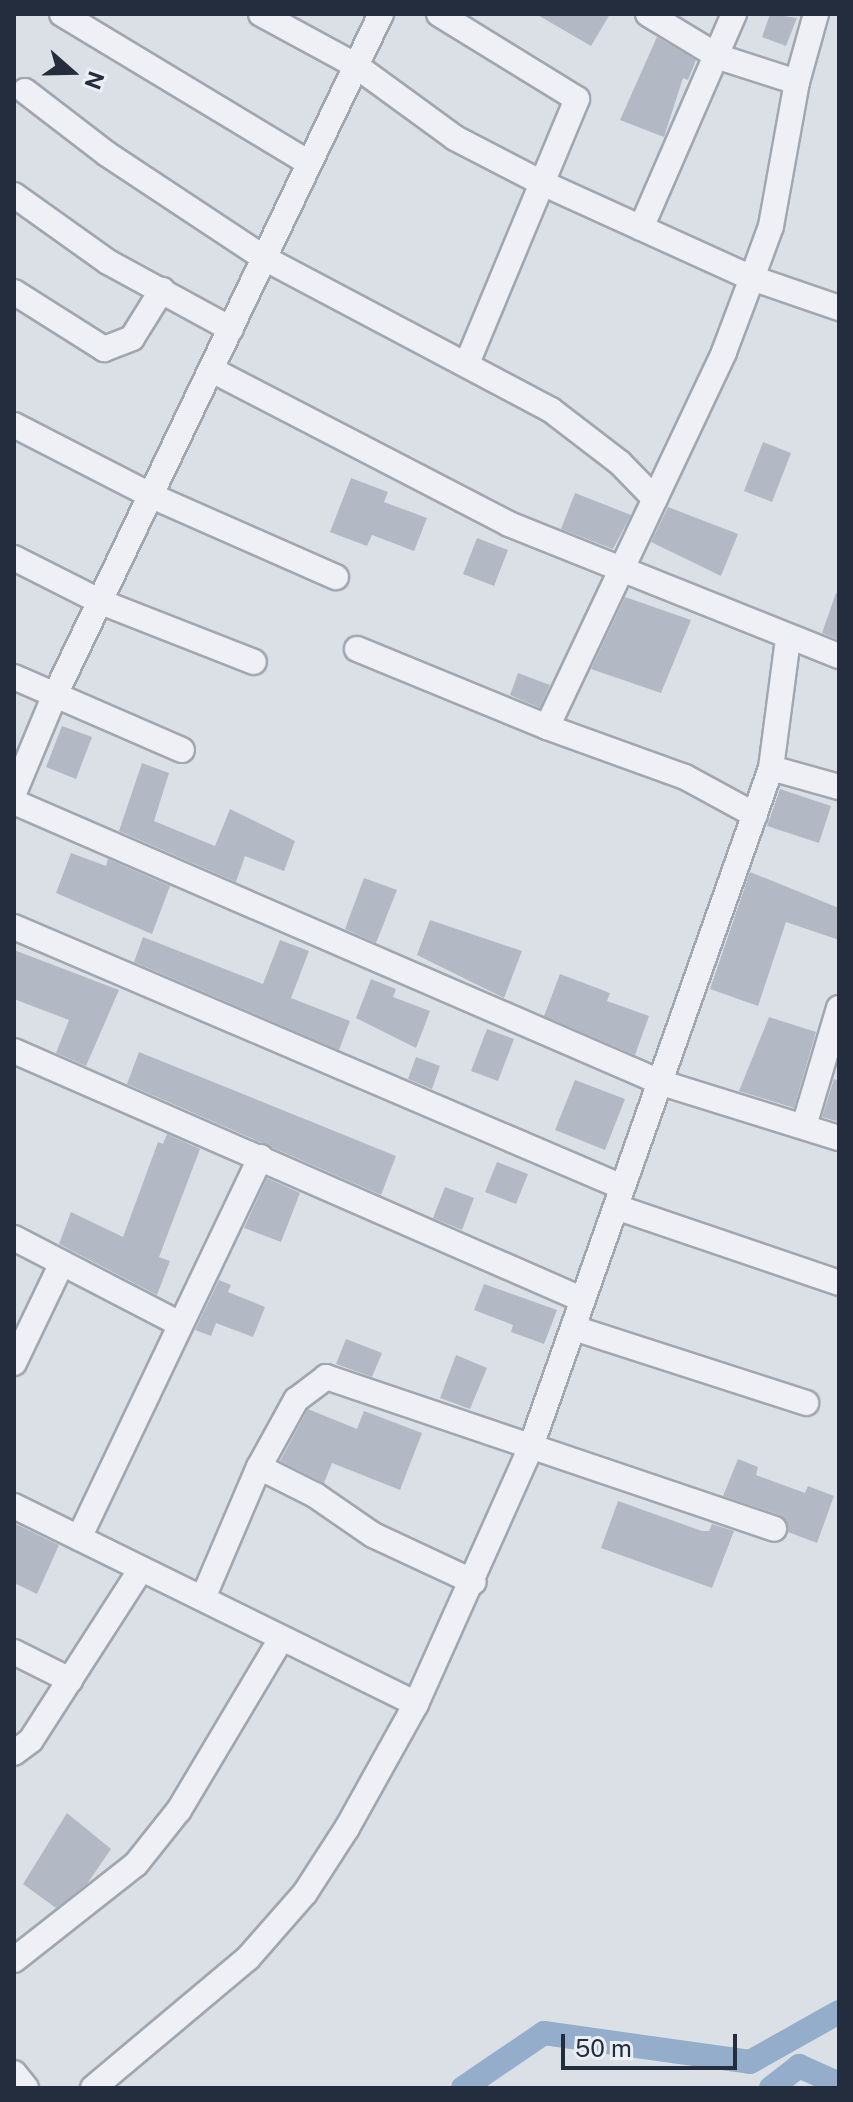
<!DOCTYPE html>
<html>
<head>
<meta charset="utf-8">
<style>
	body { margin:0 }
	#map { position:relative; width:853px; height:2102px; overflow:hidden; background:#dbe0e7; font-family:"Public Sans",sans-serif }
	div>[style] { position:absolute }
	.canal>* { height:24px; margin:-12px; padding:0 12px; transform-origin:12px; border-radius:12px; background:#93adcb }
	.building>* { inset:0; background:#b2b9c4 }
	.roads { filter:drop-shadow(2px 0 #a0a7b1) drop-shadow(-2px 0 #a0a7b1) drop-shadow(0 2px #a0a7b1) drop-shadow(0 -2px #a0a7b1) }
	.minor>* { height:24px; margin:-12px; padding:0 12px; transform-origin:12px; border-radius:12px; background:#eef0f5 }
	span { translate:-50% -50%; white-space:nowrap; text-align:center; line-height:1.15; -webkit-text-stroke:6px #eaeff5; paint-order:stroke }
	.frame { position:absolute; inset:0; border:16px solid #242d3e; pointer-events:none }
	.north { position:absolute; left:32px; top:32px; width:80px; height:80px; -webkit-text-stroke:6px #eaeff5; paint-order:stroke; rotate:110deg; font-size:22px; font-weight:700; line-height:32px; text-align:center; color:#242d3e }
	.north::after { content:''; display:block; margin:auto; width:28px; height:36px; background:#242d3e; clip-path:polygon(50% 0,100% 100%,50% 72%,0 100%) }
	.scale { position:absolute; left:561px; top:2034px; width:176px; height:36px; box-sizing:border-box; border:4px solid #242d3e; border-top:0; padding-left:10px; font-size:24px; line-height:28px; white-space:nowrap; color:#242d3e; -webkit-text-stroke:6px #eaeff5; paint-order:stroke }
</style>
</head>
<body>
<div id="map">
	<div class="canal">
		<i style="left:463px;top:2088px;width:98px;rotate:-34.2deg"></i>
		<i style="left:544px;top:2033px;width:208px;rotate:8deg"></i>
		<i style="left:750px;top:2062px;width:102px;rotate:-29.3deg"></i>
		<i style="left:771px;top:2088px;width:36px;rotate:-38deg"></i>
		<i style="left:799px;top:2066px;width:44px;rotate:24.2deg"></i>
	</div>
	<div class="building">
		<i style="clip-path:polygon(536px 14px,610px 14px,591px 46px)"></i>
		<i style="clip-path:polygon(770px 14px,797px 18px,786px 46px,762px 37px)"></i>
		<i style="clip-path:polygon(657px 37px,696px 60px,688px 80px,683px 78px,664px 137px,620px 120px)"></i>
		<i style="clip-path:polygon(763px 442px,791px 453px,772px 502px,744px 491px)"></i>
		<i style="clip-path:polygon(351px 478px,388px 492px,384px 502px,427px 518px,414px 551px,372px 535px,367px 546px,330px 532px)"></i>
		<i style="clip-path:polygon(575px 493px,631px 515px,613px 549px,561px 529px)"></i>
		<i style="clip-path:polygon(668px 507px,738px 534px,721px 576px,651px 542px)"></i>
		<i style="clip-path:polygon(477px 538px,508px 550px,494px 586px,463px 574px)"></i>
		<i style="clip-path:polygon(836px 593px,839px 594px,839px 640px,822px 633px)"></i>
		<i style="clip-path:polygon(625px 597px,691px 620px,661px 693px,591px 669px)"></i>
		<i style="clip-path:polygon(518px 673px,550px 685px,540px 708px,510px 695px)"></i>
		<i style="clip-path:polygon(62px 726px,92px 737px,76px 779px,46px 767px)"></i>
		<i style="clip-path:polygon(142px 763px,169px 773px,154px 821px,215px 846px,230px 809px,295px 841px,284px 871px,245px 856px,236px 882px,119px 831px)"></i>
		<i style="clip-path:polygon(780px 789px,831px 806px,819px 843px,767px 826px)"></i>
		<i style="clip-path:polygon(71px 853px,106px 866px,108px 859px,170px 886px,152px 934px,56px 893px)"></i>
		<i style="clip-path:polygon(750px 872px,839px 908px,839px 940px,786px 922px,758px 1006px,710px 989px)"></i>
		<i style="clip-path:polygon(364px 878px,397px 890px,376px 943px,345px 929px)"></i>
		<i style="clip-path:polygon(430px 920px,522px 951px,504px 998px,417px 955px)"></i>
		<i style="clip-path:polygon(143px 937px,263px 984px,280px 940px,309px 951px,291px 998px,350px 1021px,339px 1050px,134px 962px)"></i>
		<i style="clip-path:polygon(14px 950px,119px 990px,86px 1066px,56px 1053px,69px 1020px,14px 999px)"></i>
		<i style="clip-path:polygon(560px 974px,610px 993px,607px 1001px,649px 1016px,635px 1055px,544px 1016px)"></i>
		<i style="clip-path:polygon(371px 979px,396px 989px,393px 997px,430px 1011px,416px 1048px,356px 1018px)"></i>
		<i style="clip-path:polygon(769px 1017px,816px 1032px,794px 1108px,739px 1091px)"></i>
		<i style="clip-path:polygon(487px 1029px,514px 1039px,498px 1081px,471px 1071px)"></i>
		<i style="clip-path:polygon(139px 1052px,396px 1156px,381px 1195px,127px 1084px)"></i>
		<i style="clip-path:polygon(416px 1057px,440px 1066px,432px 1089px,408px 1079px)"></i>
		<i style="clip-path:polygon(834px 1079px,839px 1081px,839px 1122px,822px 1117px)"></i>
		<i style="clip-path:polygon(575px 1080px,625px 1099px,605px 1150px,555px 1130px)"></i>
		<i style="clip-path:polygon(167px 1134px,200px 1149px,159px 1257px,170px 1261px,157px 1295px,59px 1244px,71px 1212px,123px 1237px,158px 1142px,163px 1144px)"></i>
		<i style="clip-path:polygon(497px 1162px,528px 1174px,516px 1204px,485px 1192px)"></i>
		<i style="clip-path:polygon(267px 1178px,300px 1193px,281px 1242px,244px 1228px)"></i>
		<i style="clip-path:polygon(445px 1187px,474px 1198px,462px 1230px,433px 1218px)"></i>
		<i style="clip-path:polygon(219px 1280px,231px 1285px,228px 1292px,265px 1307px,253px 1337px,216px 1323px,211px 1336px,195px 1330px)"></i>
		<i style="clip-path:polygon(484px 1284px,557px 1310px,544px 1344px,511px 1332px,513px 1325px,474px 1310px)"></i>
		<i style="clip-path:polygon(346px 1339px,382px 1353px,372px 1377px,336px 1364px)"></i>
		<i style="clip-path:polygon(456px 1355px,487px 1368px,470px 1409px,440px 1398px)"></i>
		<i style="clip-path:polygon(308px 1409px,357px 1429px,364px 1411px,422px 1433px,400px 1490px,332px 1463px,324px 1483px,280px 1461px)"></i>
		<i style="clip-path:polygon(738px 1459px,758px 1467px,756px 1475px,805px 1493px,808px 1486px,834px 1496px,817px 1543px,788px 1532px,780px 1515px,723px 1496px)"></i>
		<i style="clip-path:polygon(618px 1501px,702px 1531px,709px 1531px,712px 1524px,734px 1531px,712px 1588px,601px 1548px)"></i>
		<i style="clip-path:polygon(14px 1523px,59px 1545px,37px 1594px,14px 1583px)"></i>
		<i style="clip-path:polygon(67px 1813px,111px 1849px,87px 1884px,56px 1908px,23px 1884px)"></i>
	</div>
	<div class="roads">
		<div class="minor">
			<i style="left:62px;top:14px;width:288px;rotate:31.1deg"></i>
			<i style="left:261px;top:14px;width:107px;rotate:28.5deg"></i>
			<i style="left:355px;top:65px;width:124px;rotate:36.1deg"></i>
			<i style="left:455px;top:138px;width:96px;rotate:27.4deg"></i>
			<i style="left:540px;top:182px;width:233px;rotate:24.4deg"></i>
			<i style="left:752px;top:278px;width:92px;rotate:19deg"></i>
			<i style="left:439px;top:14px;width:162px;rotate:31.6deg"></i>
			<i style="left:577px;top:99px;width:286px;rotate:112.6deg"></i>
			<i style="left:648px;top:14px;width:83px;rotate:31.2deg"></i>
			<i style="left:719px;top:57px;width:82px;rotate:17.8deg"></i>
			<i style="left:25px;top:91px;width:103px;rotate:37.5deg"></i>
			<i style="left:107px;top:154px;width:188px;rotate:33.5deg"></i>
			<i style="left:264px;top:258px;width:325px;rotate:27.9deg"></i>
			<i style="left:551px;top:410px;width:87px;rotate:37.5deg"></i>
			<i style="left:620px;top:463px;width:50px;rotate:45.8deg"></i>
			<i style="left:14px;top:195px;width:115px;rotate:35.5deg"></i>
			<i style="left:108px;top:262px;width:140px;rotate:28.6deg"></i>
			<i style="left:641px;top:228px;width:233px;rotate:-66.5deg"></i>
			<i style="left:14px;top:292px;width:107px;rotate:32.3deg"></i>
			<i style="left:104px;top:349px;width:30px;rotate:-21deg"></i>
			<i style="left:132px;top:338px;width:57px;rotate:-58deg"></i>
			<i style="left:212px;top:370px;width:335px;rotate:27.4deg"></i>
			<i style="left:509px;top:524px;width:355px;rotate:21.8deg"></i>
			<i style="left:14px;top:425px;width:155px;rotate:27.2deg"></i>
			<i style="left:152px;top:496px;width:201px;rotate:23.8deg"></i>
			<i style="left:14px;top:558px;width:97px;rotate:26.8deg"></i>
			<i style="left:101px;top:602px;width:164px;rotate:21.4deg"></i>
			<i style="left:357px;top:649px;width:205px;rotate:22.3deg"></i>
			<i style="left:14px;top:677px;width:183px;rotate:23.5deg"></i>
			<i style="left:771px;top:768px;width:130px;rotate:-82.5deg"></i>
			<i style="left:14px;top:793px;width:104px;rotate:-67.4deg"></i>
			<i style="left:54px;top:697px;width:757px;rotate:-64.42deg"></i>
			<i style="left:14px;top:802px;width:706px;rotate:23.44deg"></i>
			<i style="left:662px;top:1083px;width:185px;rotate:17.3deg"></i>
			<i style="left:755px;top:815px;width:80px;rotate:-151.5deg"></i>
			<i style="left:685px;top:777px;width:147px;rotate:-160.1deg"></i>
			<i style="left:547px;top:727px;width:415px;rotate:-64.7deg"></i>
			<i style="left:724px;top:352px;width:79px;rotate:-69.3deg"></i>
			<i style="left:752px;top:278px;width:55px;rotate:-69.9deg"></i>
			<i style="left:771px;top:226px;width:146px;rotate:-79.8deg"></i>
			<i style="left:797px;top:82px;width:71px;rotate:-74.4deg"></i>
			<i style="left:14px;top:927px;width:659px;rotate:23.14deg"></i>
			<i style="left:14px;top:1051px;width:619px;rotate:23.62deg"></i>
			<i style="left:804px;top:1126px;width:123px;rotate:-73.5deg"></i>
			<i style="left:616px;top:1207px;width:236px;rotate:18.8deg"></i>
			<i style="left:14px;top:1238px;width:187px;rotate:27.4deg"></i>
			<i style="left:574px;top:1328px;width:244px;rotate:17.9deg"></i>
			<i style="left:14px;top:1363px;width:111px;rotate:-64.4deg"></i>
			<i style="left:259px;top:1467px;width:63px;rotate:26.6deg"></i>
			<i style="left:315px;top:1495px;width:70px;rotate:34.6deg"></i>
			<i style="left:373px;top:1535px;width:111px;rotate:25deg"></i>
			<i style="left:14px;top:1506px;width:448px;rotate:26.2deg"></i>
			<i style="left:79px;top:1538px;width:422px;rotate:-64.5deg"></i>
			<i style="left:203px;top:1598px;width:142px;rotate:-66.9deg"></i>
			<i style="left:259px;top:1467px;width:77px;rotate:-61.1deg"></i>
			<i style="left:296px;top:1400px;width:38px;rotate:-37deg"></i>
			<i style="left:326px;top:1377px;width:473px;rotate:18.7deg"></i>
			<i style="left:14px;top:1652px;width:63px;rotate:26.6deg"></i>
			<i style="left:14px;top:1753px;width:21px;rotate:-37deg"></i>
			<i style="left:31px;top:1740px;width:203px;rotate:-57.2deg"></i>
			<i style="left:14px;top:1960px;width:155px;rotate:-38.2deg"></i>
			<i style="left:136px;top:1864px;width:69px;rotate:-51.5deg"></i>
			<i style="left:179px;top:1810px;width:199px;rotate:-59.2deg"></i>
			<i style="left:14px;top:2073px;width:19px;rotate:51deg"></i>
			<i style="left:93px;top:2088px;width:202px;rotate:-40deg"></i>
			<i style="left:248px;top:1958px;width:86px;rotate:-48.8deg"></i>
			<i style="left:305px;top:1893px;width:77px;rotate:-57.1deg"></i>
			<i style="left:347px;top:1828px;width:142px;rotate:-60.9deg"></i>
			<i style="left:416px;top:1704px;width:279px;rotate:-65.9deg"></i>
			<i style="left:530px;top:1449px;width:722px;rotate:-70.51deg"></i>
			<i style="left:771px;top:768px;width:71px;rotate:15.6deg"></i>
		</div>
	</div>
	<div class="frame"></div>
	<div class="north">N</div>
	<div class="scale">50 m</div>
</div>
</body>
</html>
